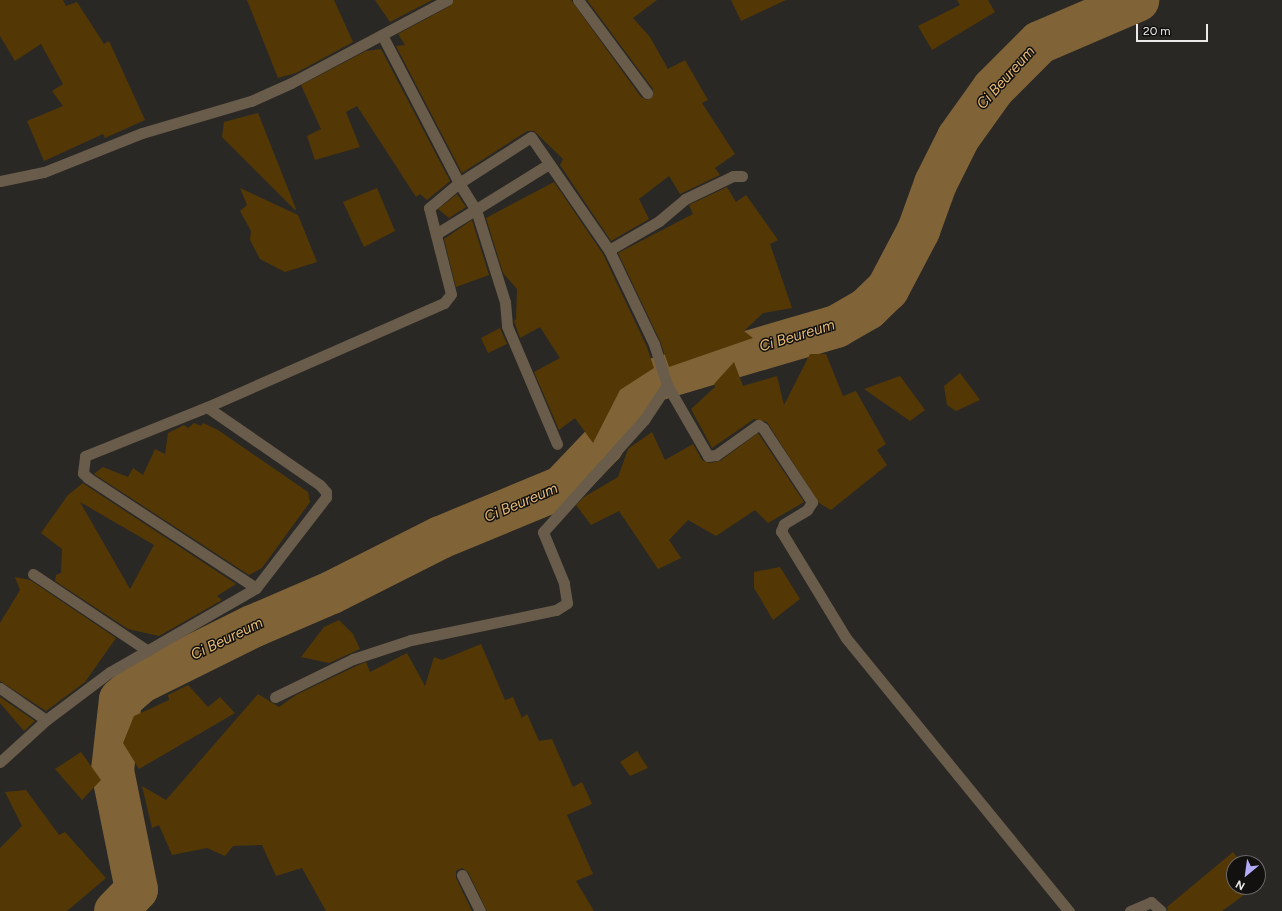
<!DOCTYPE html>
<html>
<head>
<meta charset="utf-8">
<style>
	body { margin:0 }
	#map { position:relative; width:1282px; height:911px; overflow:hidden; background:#2a2825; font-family:Figtree,sans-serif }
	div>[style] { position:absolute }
	.river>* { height:43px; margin:-21.5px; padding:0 21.5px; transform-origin:21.5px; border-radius:21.5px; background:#806437 }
	.building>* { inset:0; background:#533805 }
	.minor>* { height:11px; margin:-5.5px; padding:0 5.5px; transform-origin:5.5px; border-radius:5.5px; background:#695c4a }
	span { translate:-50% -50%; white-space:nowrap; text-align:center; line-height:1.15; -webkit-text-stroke:3px #121110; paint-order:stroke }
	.water-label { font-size:15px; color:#e7ba74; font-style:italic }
	.north { position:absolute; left:1226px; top:855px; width:40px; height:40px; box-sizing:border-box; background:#121110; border:1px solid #696867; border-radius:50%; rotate:209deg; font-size:11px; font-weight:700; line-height:16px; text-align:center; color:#eceae9 }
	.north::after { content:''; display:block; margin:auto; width:14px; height:18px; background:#b3adf9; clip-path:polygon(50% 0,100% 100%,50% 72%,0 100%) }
	.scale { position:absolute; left:1136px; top:24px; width:72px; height:18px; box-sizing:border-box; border:2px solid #eceae9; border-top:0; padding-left:5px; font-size:12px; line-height:14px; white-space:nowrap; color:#eceae9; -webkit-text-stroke:3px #121110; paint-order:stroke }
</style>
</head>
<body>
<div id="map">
	<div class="river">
		<i style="left:115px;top:911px;width:30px;rotate:-46deg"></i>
		<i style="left:136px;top:889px;width:121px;rotate:-101.4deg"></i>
		<i style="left:112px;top:770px;width:71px;rotate:-83.6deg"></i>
		<i style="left:120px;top:699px;width:28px;rotate:-41deg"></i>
		<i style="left:141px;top:681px;width:124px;rotate:-26.4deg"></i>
		<i style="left:252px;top:626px;width:86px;rotate:-23.3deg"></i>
		<i style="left:331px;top:592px;width:122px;rotate:-26.8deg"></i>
		<i style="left:440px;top:537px;width:131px;rotate:-22.5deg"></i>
		<i style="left:561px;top:487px;width:59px;rotate:-46.4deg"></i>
		<i style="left:602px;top:444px;width:50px;rotate:-58.8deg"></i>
		<i style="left:628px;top:401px;width:32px;rotate:-41deg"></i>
		<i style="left:652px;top:380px;width:192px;rotate:-16.4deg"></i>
		<i style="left:836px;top:326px;width:36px;rotate:-30deg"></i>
		<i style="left:867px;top:308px;width:28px;rotate:-44deg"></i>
		<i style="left:887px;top:289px;width:67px;rotate:-62.3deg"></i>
		<i style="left:918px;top:230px;width:50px;rotate:-70.1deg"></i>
		<i style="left:935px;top:183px;width:51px;rotate:-63.4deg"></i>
		<i style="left:958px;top:137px;width:60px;rotate:-54.5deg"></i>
		<i style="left:993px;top:88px;width:65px;rotate:-45deg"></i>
		<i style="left:1039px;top:42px;width:107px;rotate:-23.2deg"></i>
	</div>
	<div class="building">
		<i style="clip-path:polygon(0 0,63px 0,66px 6px,77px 2px,104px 44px,109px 41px,145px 120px,105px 138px,103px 134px,44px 161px,27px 121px,63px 106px,52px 91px,63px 84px,41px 44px,15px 61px,0 36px)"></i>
		<i style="clip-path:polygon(247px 0,334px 0,353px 42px,296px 73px,278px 78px)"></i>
		<i style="clip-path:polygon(375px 0,432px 0,390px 22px)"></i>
		<i style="clip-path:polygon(454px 0,571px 0,641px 97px,647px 100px,653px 96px,653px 89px,587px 0,657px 0,633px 18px,650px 37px,668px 69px,685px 60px,708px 100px,702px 103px,735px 154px,715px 168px,720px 175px,680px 194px,669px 176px,639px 199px,649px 219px,611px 241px,560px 165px,563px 159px,534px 131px,527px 131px,462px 173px,396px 46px,405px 45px,398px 34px,450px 6px)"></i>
		<i style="clip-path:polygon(731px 0,786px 0,741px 21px)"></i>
		<i style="clip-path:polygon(957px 0,988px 0,995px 12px,932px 50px,918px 26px,960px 5px)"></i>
		<i style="clip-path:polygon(381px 49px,450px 181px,427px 200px,420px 194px,416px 197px,357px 106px,346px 112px,360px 147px,315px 160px,307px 136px,321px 129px,301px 85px,366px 51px)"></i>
		<i style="clip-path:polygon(258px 113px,296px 209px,295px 210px,222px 137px,224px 122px)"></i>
		<i style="clip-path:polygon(554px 182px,603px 254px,647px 347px,654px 368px,620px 390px,593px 443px,575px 418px,559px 430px,534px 372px,560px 358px,540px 327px,520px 338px,514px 321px,516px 319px,517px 289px,503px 273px,486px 218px)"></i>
		<i style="clip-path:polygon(727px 187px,736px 202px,746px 195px,778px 240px,770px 244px,792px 308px,763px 313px,744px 331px,753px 338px,669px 367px,660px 341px,618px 253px,693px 214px,689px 205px)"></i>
		<i style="clip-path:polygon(240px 188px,298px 215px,317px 262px,285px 272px,260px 259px,250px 240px,251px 231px,240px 211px,247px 205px)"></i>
		<i style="clip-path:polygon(377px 188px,395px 231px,364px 247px,343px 202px)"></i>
		<i style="clip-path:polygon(457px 194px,466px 207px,449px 218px,438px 209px)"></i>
		<i style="clip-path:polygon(472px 220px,489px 275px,456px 287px,444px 239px)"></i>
		<i style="clip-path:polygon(500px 328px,507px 344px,488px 353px,481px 338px)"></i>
		<i style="clip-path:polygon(810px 354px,826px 354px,843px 396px,856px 391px,886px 444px,877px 450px,887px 465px,831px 510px,819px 503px,767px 422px,754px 419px,712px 448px,691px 409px,715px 387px,714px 384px,734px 362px,743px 386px,777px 376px,784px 405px)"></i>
		<i style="clip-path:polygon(960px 373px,980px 400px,956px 411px,947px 405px,944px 386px)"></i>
		<i style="clip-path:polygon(900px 376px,925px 410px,910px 421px,864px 389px)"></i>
		<i style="clip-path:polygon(194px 423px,201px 426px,203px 423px,218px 430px,308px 492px,310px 502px,262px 568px,249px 575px,94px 474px,103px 467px,128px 477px,133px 468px,143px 475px,155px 449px,165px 454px,168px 433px,184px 425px,188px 428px)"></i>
		<i style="clip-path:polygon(652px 432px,665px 460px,693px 444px,702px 460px,709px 463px,720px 461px,758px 433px,804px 502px,768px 523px,755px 510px,716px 536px,688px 520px,669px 540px,681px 558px,658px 569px,619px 511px,591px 525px,576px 505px,584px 497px,618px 477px,628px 449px)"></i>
		<i style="clip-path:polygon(evenodd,83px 483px,84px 484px,236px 584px,217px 596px,222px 600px,159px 636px,128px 629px,55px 581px,56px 575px,61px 573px,62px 549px,41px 533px,68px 495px,83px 483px,80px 502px,154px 545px,130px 589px,80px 502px)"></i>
		<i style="clip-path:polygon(780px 567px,800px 599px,773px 620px,754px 588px,754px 572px)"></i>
		<i style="clip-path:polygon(15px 577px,30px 580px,116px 638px,85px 682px,46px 711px,0 681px,0 623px,20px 590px)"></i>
		<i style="clip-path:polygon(339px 620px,353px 634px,360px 649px,329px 663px,301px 657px,324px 627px)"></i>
		<i style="clip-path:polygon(481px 644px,505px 700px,513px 697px,522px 718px,527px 714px,539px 741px,552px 739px,573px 787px,582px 782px,592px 804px,567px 815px,593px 874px,576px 881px,594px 911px,487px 911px,468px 872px,462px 868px,456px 871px,456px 878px,472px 911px,326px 911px,302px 868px,276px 876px,262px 845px,233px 846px,225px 856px,207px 848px,172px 855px,159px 825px,152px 828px,142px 786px,166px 800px,258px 694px,279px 707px,296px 695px,356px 666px,366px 662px,370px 672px,407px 653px,425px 686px,434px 657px,442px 660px)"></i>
		<i style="clip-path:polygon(188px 685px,208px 707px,220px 697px,235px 713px,139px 769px,123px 743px,134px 716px,169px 700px,168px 695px)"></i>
		<i style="clip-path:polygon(0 697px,35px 721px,24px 731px,0 703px)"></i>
		<i style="clip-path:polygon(637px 751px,648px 768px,630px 776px,620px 762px)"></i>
		<i style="clip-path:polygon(81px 752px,101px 780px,82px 800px,55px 769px)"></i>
		<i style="clip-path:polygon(26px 790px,59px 835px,65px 832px,106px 878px,67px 911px,0 911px,0 848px,22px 826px,5px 792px)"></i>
		<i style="clip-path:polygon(1233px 852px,1242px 863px,1234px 863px,1234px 887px,1255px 887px,1222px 911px,1168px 911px,1167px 907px)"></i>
	</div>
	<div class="minor">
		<i style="left:578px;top:0;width:116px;rotate:53.4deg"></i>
		<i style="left:382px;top:35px;width:167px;rotate:62.5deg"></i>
		<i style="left:459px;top:183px;width:85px;rotate:-32.6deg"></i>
		<i style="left:531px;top:137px;width:137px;rotate:55.4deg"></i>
		<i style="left:609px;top:250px;width:104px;rotate:64.4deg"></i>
		<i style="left:654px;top:344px;width:43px;rotate:72.4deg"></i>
		<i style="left:667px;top:385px;width:82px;rotate:60deg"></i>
		<i style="left:708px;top:456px;width:8px;rotate:-7deg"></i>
		<i style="left:716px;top:455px;width:52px;rotate:-35.5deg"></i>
		<i style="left:758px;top:425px;width:6px;rotate:31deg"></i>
		<i style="left:763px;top:428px;width:89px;rotate:56.5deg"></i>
		<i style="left:812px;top:502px;width:9px;rotate:122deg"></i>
		<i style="left:807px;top:510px;width:27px;rotate:149deg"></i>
		<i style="left:784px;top:524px;width:8px;rotate:113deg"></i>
		<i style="left:781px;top:531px;width:125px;rotate:58.7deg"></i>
		<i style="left:846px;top:638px;width:353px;rotate:50.8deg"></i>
		<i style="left:0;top:181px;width:45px;rotate:-11.6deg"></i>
		<i style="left:44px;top:172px;width:105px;rotate:-21.7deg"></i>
		<i style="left:142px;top:133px;width:114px;rotate:-16.4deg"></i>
		<i style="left:251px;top:101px;width:44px;rotate:-24.2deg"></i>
		<i style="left:291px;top:83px;width:177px;rotate:-28deg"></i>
		<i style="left:436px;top:234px;width:133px;rotate:-31.8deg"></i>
		<i style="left:609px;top:250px;width:58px;rotate:-30.1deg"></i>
		<i style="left:659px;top:221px;width:34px;rotate:-40deg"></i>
		<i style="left:685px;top:199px;width:53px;rotate:-25.6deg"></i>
		<i style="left:733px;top:176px;width:9px"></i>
		<i style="left:33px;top:574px;width:138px;rotate:33.8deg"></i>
		<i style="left:256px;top:588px;width:201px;rotate:-146.8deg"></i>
		<i style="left:88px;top:478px;width:7px;rotate:-135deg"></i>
		<i style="left:83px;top:473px;width:17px;rotate:-83deg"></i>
		<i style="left:85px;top:456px;width:131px;rotate:-21.9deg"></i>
		<i style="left:207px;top:407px;width:259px;rotate:-23.7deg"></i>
		<i style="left:444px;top:303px;width:11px;rotate:-52deg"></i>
		<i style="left:451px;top:294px;width:89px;rotate:-104.3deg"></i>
		<i style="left:429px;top:208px;width:39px;rotate:-40deg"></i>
		<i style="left:459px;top:183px;width:32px;rotate:58deg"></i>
		<i style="left:476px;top:210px;width:96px;rotate:72.5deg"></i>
		<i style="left:505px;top:302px;width:24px;rotate:85deg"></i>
		<i style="left:507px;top:326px;width:128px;rotate:67deg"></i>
		<i style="left:0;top:688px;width:56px;rotate:34.8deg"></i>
		<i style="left:275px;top:697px;width:87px;rotate:-26deg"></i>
		<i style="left:353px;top:659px;width:61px;rotate:-18.1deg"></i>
		<i style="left:411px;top:640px;width:148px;rotate:-11.7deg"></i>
		<i style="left:556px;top:610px;width:13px;rotate:-32deg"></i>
		<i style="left:567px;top:603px;width:20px;rotate:-99deg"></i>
		<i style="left:564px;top:583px;width:55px;rotate:-112.4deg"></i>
		<i style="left:543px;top:532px;width:151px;rotate:-48deg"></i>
		<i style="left:644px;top:420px;width:42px;rotate:-56.7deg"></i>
		<i style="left:0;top:762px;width:62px;rotate:-42.4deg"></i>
		<i style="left:46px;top:720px;width:80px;rotate:-36.9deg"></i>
		<i style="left:110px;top:672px;width:168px;rotate:-29.9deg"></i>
		<i style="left:256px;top:588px;width:115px;rotate:-52.4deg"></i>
		<i style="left:326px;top:497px;width:5px;rotate:-90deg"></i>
		<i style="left:326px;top:492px;width:9px;rotate:-131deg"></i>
		<i style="left:320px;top:485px;width:137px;rotate:-145.4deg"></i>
		<i style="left:462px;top:875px;width:40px;rotate:63.4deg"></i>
		<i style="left:1130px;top:911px;width:23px;rotate:-23deg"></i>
		<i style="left:1151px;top:902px;width:13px;rotate:42deg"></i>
	</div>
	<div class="water-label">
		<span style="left:1006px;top:78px;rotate:-48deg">Ci Beureum</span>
		<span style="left:797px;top:336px;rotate:-17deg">Ci Beureum</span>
		<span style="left:521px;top:503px;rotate:-23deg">Ci Beureum</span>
		<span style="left:227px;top:639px;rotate:-26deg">Ci Beureum</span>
	</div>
	<div class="north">N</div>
	<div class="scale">20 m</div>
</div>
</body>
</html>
